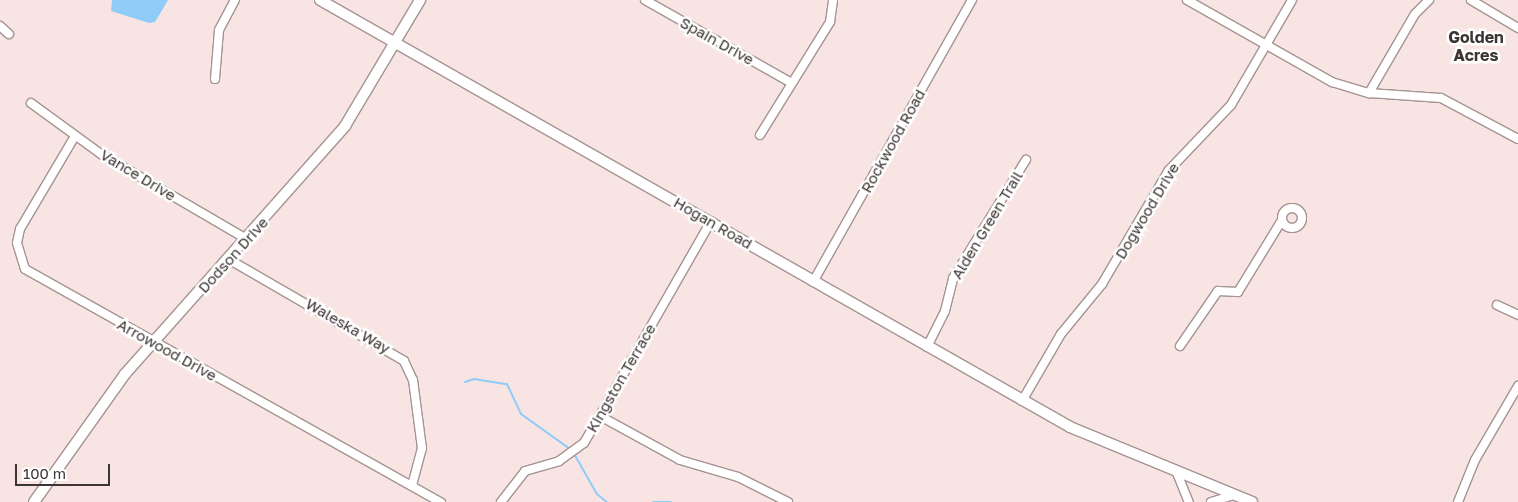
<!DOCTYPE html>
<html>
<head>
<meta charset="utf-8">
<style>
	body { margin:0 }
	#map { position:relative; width:1518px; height:502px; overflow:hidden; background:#f8e5e3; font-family:"Golos Text",sans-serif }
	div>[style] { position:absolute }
	.water>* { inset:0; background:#8fccf8 }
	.stream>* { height:2px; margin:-1px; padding:0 1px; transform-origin:1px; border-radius:1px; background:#8fccf8 }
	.roads { filter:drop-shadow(1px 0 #a49491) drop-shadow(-1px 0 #a49491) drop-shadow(0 1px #a49491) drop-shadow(0 -1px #a49491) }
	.street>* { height:8px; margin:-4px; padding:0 4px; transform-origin:4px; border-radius:4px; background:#fff }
	.street>.ring { margin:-4px; padding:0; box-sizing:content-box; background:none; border:8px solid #fff; border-radius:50% }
	.secondary>* { height:10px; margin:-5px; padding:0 5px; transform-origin:5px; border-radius:5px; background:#fff }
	span { translate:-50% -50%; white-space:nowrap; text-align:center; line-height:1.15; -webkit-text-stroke:5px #fff; paint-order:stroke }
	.street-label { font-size:15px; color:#3c3534 }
	.neighbourhood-label { font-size:16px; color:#3c3534; font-weight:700 }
	.scale { position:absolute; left:15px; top:464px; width:95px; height:22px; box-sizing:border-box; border:2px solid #3c3534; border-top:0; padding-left:6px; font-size:15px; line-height:18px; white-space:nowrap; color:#3c3534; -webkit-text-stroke:4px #fff; paint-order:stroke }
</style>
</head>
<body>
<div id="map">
	<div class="water">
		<i style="clip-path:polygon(112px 0,168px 0,155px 22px,149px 23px,111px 11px)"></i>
	</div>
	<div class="stream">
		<i style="left:465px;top:382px;width:9px;rotate:-18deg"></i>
		<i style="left:474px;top:379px;width:33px;rotate:9deg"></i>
		<i style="left:507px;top:384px;width:33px;rotate:65deg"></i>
		<i style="left:521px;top:414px;width:60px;rotate:35.5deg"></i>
		<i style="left:573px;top:452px;width:48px;rotate:60.3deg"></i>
		<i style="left:597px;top:494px;width:13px;rotate:39deg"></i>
		<i style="left:653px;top:502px;width:18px"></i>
	</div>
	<div class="roads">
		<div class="street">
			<i style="left:645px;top:0;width:167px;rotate:29.5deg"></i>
			<i style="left:1187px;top:0;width:167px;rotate:29.5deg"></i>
			<i style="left:1332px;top:82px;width:39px;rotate:17deg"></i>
			<i style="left:1369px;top:93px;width:72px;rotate:4deg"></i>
			<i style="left:1441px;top:98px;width:87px;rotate:28deg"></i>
			<i style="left:1471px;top:0;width:55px;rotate:30.8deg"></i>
			<i style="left:0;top:26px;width:12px;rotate:42deg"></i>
			<i style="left:215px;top:79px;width:49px;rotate:-85.3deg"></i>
			<i style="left:219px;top:30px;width:34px;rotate:-62deg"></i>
			<i style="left:1369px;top:93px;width:91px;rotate:-59.8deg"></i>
			<i style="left:1415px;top:14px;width:20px;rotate:-45deg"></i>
			<i style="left:31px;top:103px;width:87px;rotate:36.1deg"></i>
			<i style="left:101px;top:154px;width:170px;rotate:30.3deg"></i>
			<i style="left:760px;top:135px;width:133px;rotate:-58.2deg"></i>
			<i style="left:830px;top:22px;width:22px;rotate:-82deg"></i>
			<i style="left:75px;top:136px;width:108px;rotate:120.6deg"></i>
			<i style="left:20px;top:229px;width:14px;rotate:102deg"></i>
			<i style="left:17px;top:243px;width:27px;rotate:73deg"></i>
			<i style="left:25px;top:269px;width:477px;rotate:29.3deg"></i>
			<i class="ring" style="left:1282px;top:208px;width:12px;height:12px"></i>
			<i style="left:230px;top:260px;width:201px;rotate:30.1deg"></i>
			<i style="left:404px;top:361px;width:21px;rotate:65deg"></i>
			<i style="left:413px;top:380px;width:69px;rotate:82.5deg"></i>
			<i style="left:422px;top:448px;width:39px;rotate:105deg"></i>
			<i style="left:813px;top:282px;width:324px;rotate:-60.6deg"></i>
			<i style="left:1497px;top:305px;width:23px;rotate:25deg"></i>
			<i style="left:1180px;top:346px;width:67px;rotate:-55.4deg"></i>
			<i style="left:1218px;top:291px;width:20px;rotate:3deg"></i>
			<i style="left:1238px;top:292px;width:84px;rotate:-58.6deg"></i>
			<i style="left:927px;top:347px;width:40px;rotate:-63.4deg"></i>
			<i style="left:945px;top:311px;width:34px;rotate:-76deg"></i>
			<i style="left:953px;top:278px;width:139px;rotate:-58.3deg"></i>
			<i style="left:1022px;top:401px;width:78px;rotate:-59.8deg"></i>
			<i style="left:1061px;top:334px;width:65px;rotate:-50.6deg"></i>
			<i style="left:1102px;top:284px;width:132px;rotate:-59.6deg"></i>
			<i style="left:1169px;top:170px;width:90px;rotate:-46.4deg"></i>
			<i style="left:1231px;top:105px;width:121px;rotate:-59.8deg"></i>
			<i style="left:600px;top:416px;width:91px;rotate:28.8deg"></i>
			<i style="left:680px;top:460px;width:60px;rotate:16.3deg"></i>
			<i style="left:738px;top:477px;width:56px;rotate:26.6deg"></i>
			<i style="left:1177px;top:473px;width:31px;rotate:68deg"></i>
			<i style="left:501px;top:502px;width:39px;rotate:-52deg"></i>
			<i style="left:525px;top:471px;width:35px;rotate:-16deg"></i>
			<i style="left:559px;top:461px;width:31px;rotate:-36deg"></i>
			<i style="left:584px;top:443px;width:256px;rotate:-60.2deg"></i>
			<i style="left:1211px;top:502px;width:24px;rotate:-17deg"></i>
			<i style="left:1458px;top:502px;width:45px;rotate:-68deg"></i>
			<i style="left:1475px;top:460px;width:86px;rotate:-59.8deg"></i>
		</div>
		<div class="secondary">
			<i style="left:320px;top:0;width:863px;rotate:29.65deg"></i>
			<i style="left:1070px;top:427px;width:197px;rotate:22.4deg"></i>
			<i style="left:34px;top:502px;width:157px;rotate:-54.6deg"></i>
			<i style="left:125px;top:374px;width:332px;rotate:-48.4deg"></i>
			<i style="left:345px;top:126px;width:147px;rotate:-59.2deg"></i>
		</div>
	</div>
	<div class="street-label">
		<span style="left:717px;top:41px;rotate:29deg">Spain Drive</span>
		<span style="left:893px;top:141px;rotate:-61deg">Rockwood Road</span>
		<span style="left:138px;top:175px;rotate:31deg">Vance Drive</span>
		<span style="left:1147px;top:211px;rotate:-59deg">Dogwood Drive</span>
		<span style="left:713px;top:223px;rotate:30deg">Hogan Road</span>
		<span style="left:987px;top:225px;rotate:-59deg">Alden Green Trail</span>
		<span style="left:233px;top:255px;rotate:-48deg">Dodson Drive</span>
		<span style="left:348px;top:326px;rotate:30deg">Waleska Way</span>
		<span style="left:167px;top:350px;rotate:29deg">Arrowood Drive</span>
		<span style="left:621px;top:378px;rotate:-60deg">Kingston Terrace</span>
	</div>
	<div class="neighbourhood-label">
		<span style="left:1476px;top:46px">Golden<br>Acres</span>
	</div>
	<div class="scale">100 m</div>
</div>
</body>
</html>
